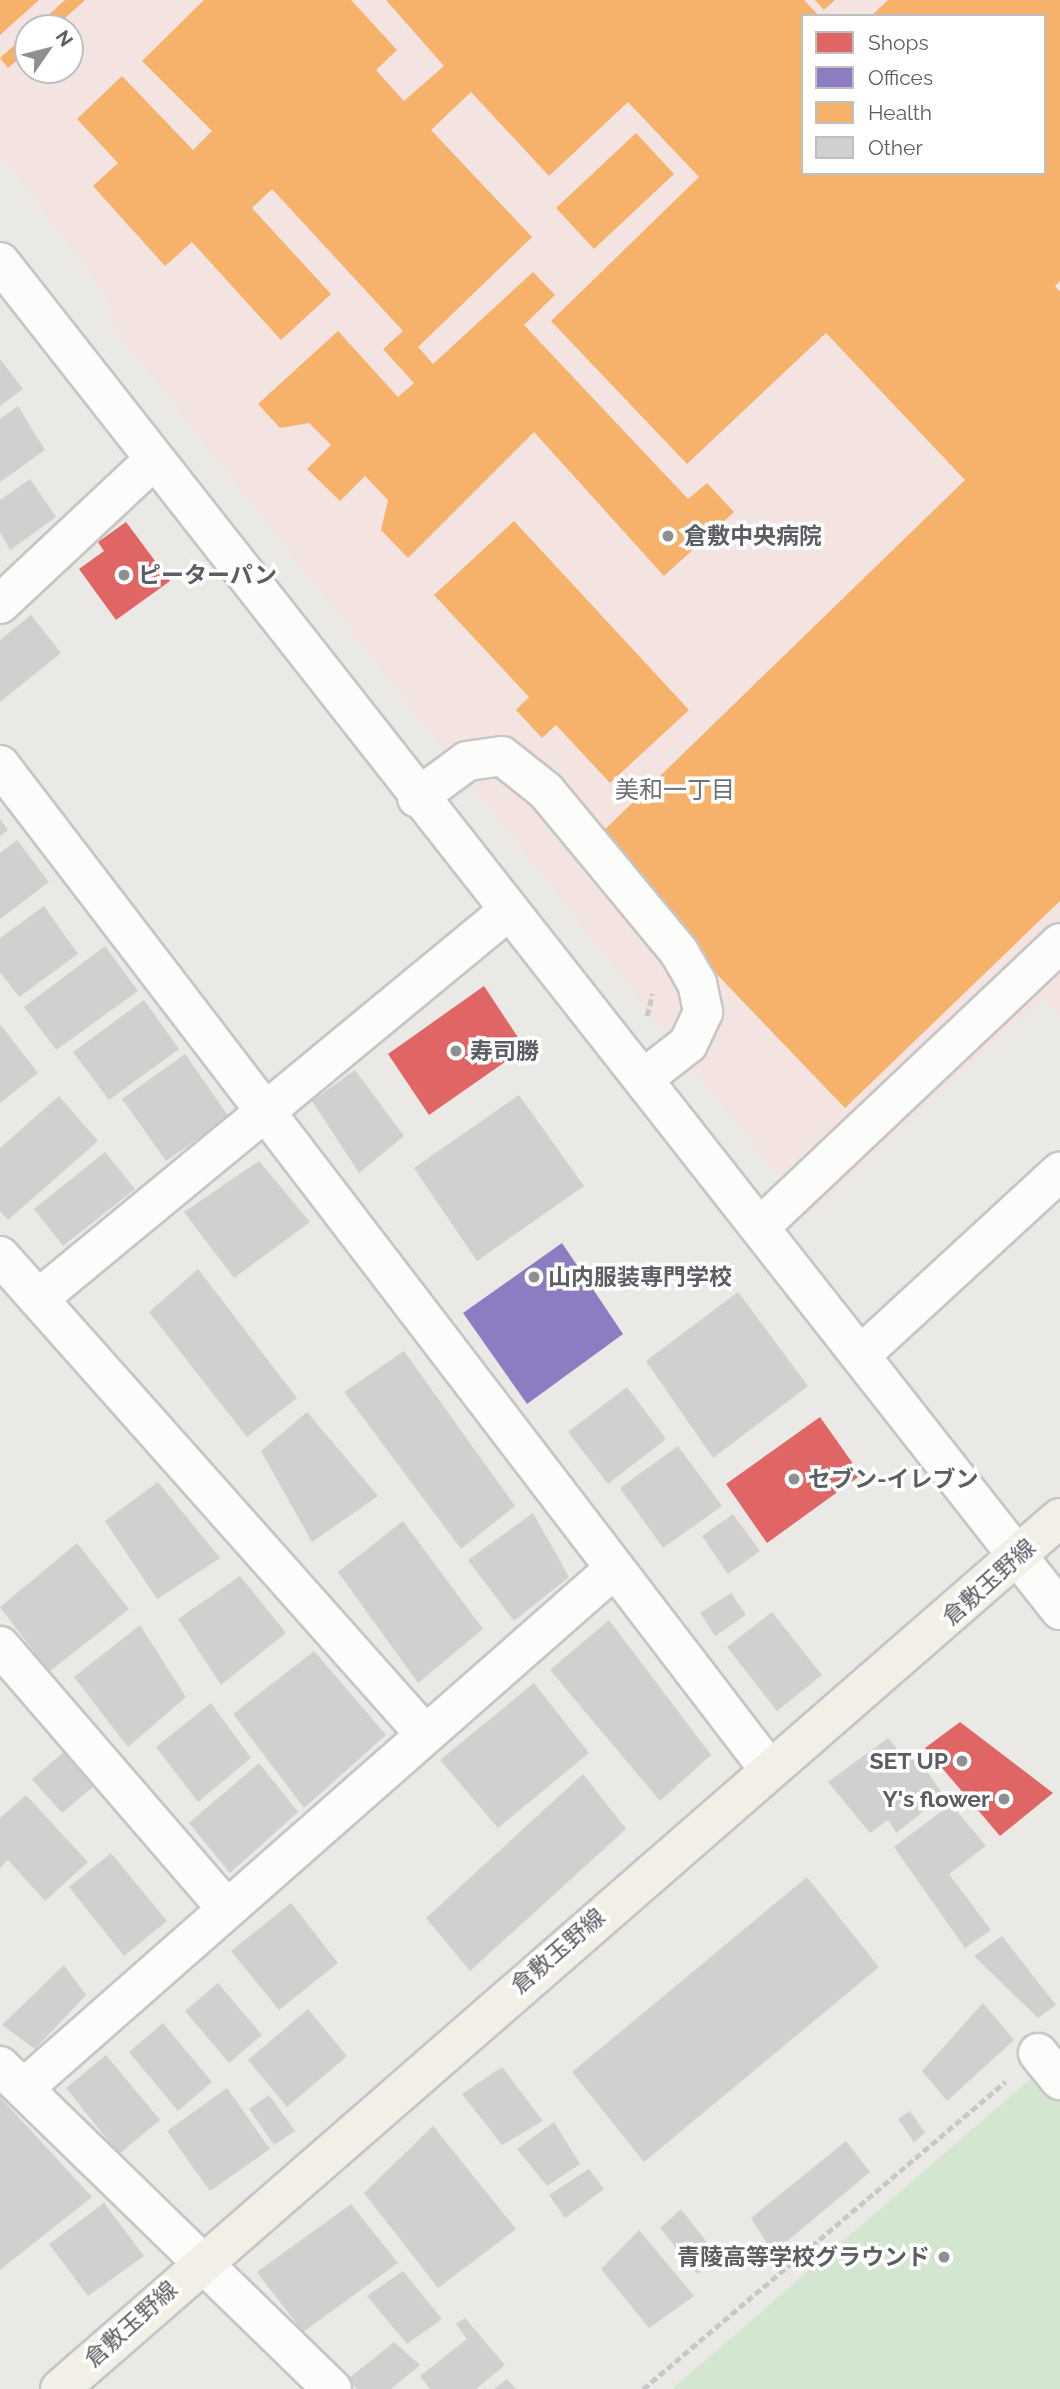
<!DOCTYPE html>
<html>
<head>
<meta charset="utf-8">
<style>
	body { margin:0 }
	#map { position:relative; width:1060px; height:2389px; overflow:hidden; background:#eae9e5; font-family:Raleway,"Noto Sans JP",sans-serif }
	div>[style] { position:absolute }
	.medical>* { inset:0; background:#f3e4e1 }
	.green>* { inset:0; background:#d3e7d0 }
	.shops>* { inset:0; background:#e06666 }
	.offices>* { inset:0; background:#8e7cc3 }
	.health>* { inset:0; background:#f6b26b }
	.building>* { inset:0; background:#d1d0ce }
	.path>* { height:4.5px; margin-top:-2.25px; transform-origin:0; background:repeating-linear-gradient(90deg,#c5cac8 0 7px,transparent 0 10.5px) }
	.roads { filter:drop-shadow(2px 0 #c5c6c5) drop-shadow(-2px 0 #c5c6c5) drop-shadow(0 2px #c5c6c5) drop-shadow(0 -2px #c5c6c5) }
	.minor>* { height:38px; margin:-19px; padding:0 19px; transform-origin:19px; border-radius:19px; background:#fcfcfb }
	.major>* { height:38px; margin:-19px; padding:0 19px; transform-origin:19px; border-radius:19px; background:#f2efe7 }
	.dots>* { width:19px; height:19px; translate:-50% -50%; box-sizing:border-box; border:4px solid #fff; border-radius:50% }
	span { translate:-50% -50%; white-space:nowrap; text-align:center; line-height:1.15; -webkit-text-stroke:7px #fff; paint-order:stroke }
	.poi-label { font-size:23px; color:#5b5f63; font-weight:700 }
	.left { translate:0 -50%; text-align:left }
	.right { translate:-100% -50%; text-align:right }
	.street-label { font-size:23px; color:#5b5f63 }
	.neighbourhood-label { font-size:24px; color:#6c7175 }
	.legend { position:absolute; left:801px; top:14px; width:245px; height:161px; box-sizing:border-box; background:#fff; border:2px solid #bdbfc1; margin:0; padding:9px 12px; list-style:none; font-size:21px; color:#5b5f63 }
	.legend li { display:flex; align-items:center; gap:14px; height:35px }
	.legend b { width:35px; border:2px solid #bdbfc1 }
	.north { position:absolute; left:14px; top:14px; width:70px; height:70px; box-sizing:border-box; background:#fff; border:2px solid #bdbfc1; border-radius:50%; rotate:55deg; font-size:19px; font-weight:700; line-height:28px; text-align:center; color:#5b5f63 }
	.north::after { content:''; display:block; margin:auto; width:24px; height:32px; background:#8d8f90; clip-path:polygon(50% 0,100% 100%,50% 72%,0 100%) }
</style>
</head>
<body>
<div id="map">
	<div class="medical">
		<i style="clip-path:polygon(evenodd,0 0,1060px 0,1060px 1017px,1043px 998px,808px 1215px,113px 327px,108px 298px,0 154px,0 0,803px 16px,1044px 16px,1044px 173px,803px 173px,803px 16px,0 0,28px 28px,70px 28px,70px 70px,28px 70px,28px 28px)"></i>
	</div>
	<div class="green">
		<i style="clip-path:polygon(1036px 2074px,1060px 2101px,1060px 2389px,672px 2389px)"></i>
	</div>
	<div class="shops">
		<i style="clip-path:polygon(126px 522px,170px 581px,116px 620px,79px 569px,104px 551px,98px 542px)"></i>
		<i style="clip-path:polygon(484px 986px,525px 1048px,429px 1115px,388px 1054px)"></i>
		<i style="clip-path:polygon(820px 1417px,861px 1475px,767px 1543px,726px 1484px)"></i>
		<i style="clip-path:polygon(960px 1722px,1053px 1793px,1000px 1836px,925px 1748px)"></i>
	</div>
	<div class="offices">
		<i style="clip-path:polygon(562px 1243px,623px 1334px,527px 1404px,463px 1313px)"></i>
	</div>
	<div class="health">
		<i style="clip-path:polygon(0 0,39px 0,0 35px)"></i>
		<i style="clip-path:polygon(65px 0,85px 0,54px 28px,34px 28px)"></i>
		<i style="clip-path:polygon(204px 0,351px 0,397px 50px,376px 70px,404px 101px,444px 66px,386px 0,804px 0,819px 16px,803px 16px,803px 173px,1044px 173px,1044px 16px,871px 16px,888px 0,1060px 0,1060px 281px,1055px 286px,1060px 292px,1060px 901px,845px 1108px,591px 843px,965px 480px,826px 333px,687px 464px,551px 321px,699px 177px,628px 102px,549px 176px,471px 92px,431px 130px,532px 237px,418px 347px,433px 364px,533px 272px,555px 295px,524px 325px,688px 499px,707px 483px,734px 512px,664px 576px,534px 432px,408px 558px,381px 530px,388px 500px,365px 476px,340px 501px,307px 469px,331px 445px,309px 423px,280px 428px,258px 404px,338px 331px,398px 397px,414px 383px,383px 349px,403px 331px,272px 189px,252px 208px,331px 294px,281px 340px,192px 242px,165px 266px,93px 186px,118px 163px,77px 119px,122px 76px,193px 150px,212px 131px,142px 61px)"></i>
		<i style="clip-path:polygon(815px 0,835px 0,824px 10px)"></i>
		<i style="clip-path:polygon(28px 33px,28px 51px,8px 68px,0 58px)"></i>
		<i style="clip-path:polygon(636px 133px,674px 174px,594px 249px,556px 208px)"></i>
		<i style="clip-path:polygon(514px 521px,689px 710px,610px 783px,556px 725px,542px 738px,516px 710px,529px 697px,434px 595px)"></i>
	</div>
	<div class="building">
		<i style="clip-path:polygon(0 359px,23px 389px,0 406px)"></i>
		<i style="clip-path:polygon(18px 406px,45px 450px,0 482px,0 419px)"></i>
		<i style="clip-path:polygon(30px 479px,56px 517px,10px 550px,0 532px,0 500px)"></i>
		<i style="clip-path:polygon(31px 615px,61px 653px,0 702px,0 640px)"></i>
		<i style="clip-path:polygon(0 819px,8px 830px,0 836px)"></i>
		<i style="clip-path:polygon(17px 840px,49px 882px,0 919px,0 853px)"></i>
		<i style="clip-path:polygon(44px 906px,78px 954px,19px 997px,0 972px,0 938px)"></i>
		<i style="clip-path:polygon(105px 946px,138px 991px,56px 1050px,24px 1007px)"></i>
		<i style="clip-path:polygon(144px 1000px,179px 1049px,109px 1100px,73px 1052px)"></i>
		<i style="clip-path:polygon(0 1024px,38px 1073px,0 1103px)"></i>
		<i style="clip-path:polygon(185px 1054px,229px 1117px,166px 1161px,122px 1099px)"></i>
		<i style="clip-path:polygon(355px 1070px,404px 1136px,359px 1173px,312px 1101px)"></i>
		<i style="clip-path:polygon(519px 1095px,584px 1186px,477px 1261px,414px 1168px)"></i>
		<i style="clip-path:polygon(59px 1096px,98px 1141px,8px 1220px,0 1211px,0 1148px)"></i>
		<i style="clip-path:polygon(105px 1152px,135px 1189px,63px 1246px,34px 1209px)"></i>
		<i style="clip-path:polygon(259px 1161px,310px 1222px,234px 1278px,184px 1212px)"></i>
		<i style="clip-path:polygon(198px 1269px,297px 1398px,247px 1437px,149px 1312px)"></i>
		<i style="clip-path:polygon(738px 1292px,808px 1386px,713px 1458px,646px 1361px)"></i>
		<i style="clip-path:polygon(404px 1351px,515px 1506px,461px 1549px,344px 1392px)"></i>
		<i style="clip-path:polygon(627px 1387px,666px 1439px,608px 1484px,568px 1432px)"></i>
		<i style="clip-path:polygon(307px 1412px,378px 1496px,312px 1542px,261px 1451px)"></i>
		<i style="clip-path:polygon(678px 1446px,722px 1506px,663px 1548px,620px 1488px)"></i>
		<i style="clip-path:polygon(158px 1482px,220px 1558px,157px 1599px,105px 1521px)"></i>
		<i style="clip-path:polygon(533px 1513px,569px 1577px,514px 1621px,468px 1560px)"></i>
		<i style="clip-path:polygon(733px 1514px,760px 1551px,728px 1574px,702px 1536px)"></i>
		<i style="clip-path:polygon(403px 1521px,483px 1629px,418px 1683px,338px 1572px)"></i>
		<i style="clip-path:polygon(77px 1543px,129px 1609px,49px 1672px,0 1607px)"></i>
		<i style="clip-path:polygon(240px 1576px,286px 1633px,221px 1685px,178px 1619px)"></i>
		<i style="clip-path:polygon(731px 1593px,746px 1615px,715px 1636px,700px 1613px)"></i>
		<i style="clip-path:polygon(772px 1612px,822px 1675px,777px 1711px,727px 1647px)"></i>
		<i style="clip-path:polygon(609px 1620px,711px 1755px,660px 1801px,550px 1670px)"></i>
		<i style="clip-path:polygon(140px 1625px,186px 1697px,128px 1747px,74px 1677px)"></i>
		<i style="clip-path:polygon(314px 1651px,386px 1735px,304px 1808px,233px 1714px)"></i>
		<i style="clip-path:polygon(534px 1683px,589px 1753px,498px 1828px,440px 1760px)"></i>
		<i style="clip-path:polygon(211px 1703px,251px 1758px,198px 1802px,156px 1747px)"></i>
		<i style="clip-path:polygon(888px 1738px,903px 1756px,912px 1751px,944px 1795px,896px 1833px,888px 1820px,870px 1833px,828px 1782px)"></i>
		<i style="clip-path:polygon(64px 1752px,93px 1787px,62px 1813px,32px 1779px)"></i>
		<i style="clip-path:polygon(259px 1763px,298px 1812px,230px 1873px,189px 1823px)"></i>
		<i style="clip-path:polygon(583px 1774px,626px 1829px,470px 1971px,426px 1918px)"></i>
		<i style="clip-path:polygon(26px 1795px,88px 1862px,45px 1901px,8px 1860px,0 1868px,0 1818px)"></i>
		<i style="clip-path:polygon(951px 1804px,986px 1846px,949px 1874px,991px 1930px,965px 1948px,894px 1847px)"></i>
		<i style="clip-path:polygon(111px 1853px,167px 1921px,124px 1956px,69px 1887px)"></i>
		<i style="clip-path:polygon(807px 1877px,879px 1967px,644px 2162px,572px 2072px)"></i>
		<i style="clip-path:polygon(291px 1903px,338px 1963px,279px 2010px,231px 1951px)"></i>
		<i style="clip-path:polygon(1002px 1936px,1056px 2005px,1038px 2018px,974px 1956px)"></i>
		<i style="clip-path:polygon(64px 1965px,86px 1995px,35px 2049px,2px 2025px)"></i>
		<i style="clip-path:polygon(218px 1983px,262px 2035px,229px 2063px,185px 2011px)"></i>
		<i style="clip-path:polygon(983px 2003px,1014px 2040px,947px 2101px,922px 2071px)"></i>
		<i style="clip-path:polygon(308px 2009px,347px 2056px,287px 2107px,248px 2060px)"></i>
		<i style="clip-path:polygon(163px 2023px,212px 2082px,178px 2111px,129px 2052px)"></i>
		<i style="clip-path:polygon(106px 2055px,160px 2120px,119px 2154px,66px 2088px)"></i>
		<i style="clip-path:polygon(502px 2067px,543px 2121px,502px 2145px,462px 2094px)"></i>
		<i style="clip-path:polygon(227px 2088px,270px 2149px,210px 2191px,167px 2131px)"></i>
		<i style="clip-path:polygon(269px 2095px,295px 2131px,274px 2145px,249px 2109px)"></i>
		<i style="clip-path:polygon(0 2097px,92px 2197px,0 2270px)"></i>
		<i style="clip-path:polygon(910px 2111px,925px 2133px,914px 2142px,898px 2119px)"></i>
		<i style="clip-path:polygon(554px 2122px,580px 2164px,547px 2186px,517px 2149px)"></i>
		<i style="clip-path:polygon(433px 2126px,516px 2229px,438px 2288px,364px 2193px)"></i>
		<i style="clip-path:polygon(846px 2141px,870px 2172px,773px 2253px,751px 2218px)"></i>
		<i style="clip-path:polygon(589px 2169px,604px 2189px,565px 2218px,549px 2195px)"></i>
		<i style="clip-path:polygon(104px 2203px,144px 2256px,88px 2296px,49px 2244px)"></i>
		<i style="clip-path:polygon(351px 2204px,398px 2263px,303px 2332px,257px 2272px)"></i>
		<i style="clip-path:polygon(681px 2209px,719px 2258px,697px 2274px,660px 2228px)"></i>
		<i style="clip-path:polygon(639px 2230px,694px 2296px,649px 2328px,601px 2269px)"></i>
		<i style="clip-path:polygon(403px 2271px,442px 2319px,407px 2344px,367px 2296px)"></i>
		<i style="clip-path:polygon(465px 2318px,505px 2365px,476px 2389px,430px 2389px,420px 2376px,467px 2339px,456px 2324px)"></i>
		<i style="clip-path:polygon(394px 2342px,420px 2365px,391px 2389px,357px 2389px,348px 2379px)"></i>
		<i style="clip-path:polygon(507px 2379px,516px 2389px,494px 2389px)"></i>
	</div>
	<div class="path">
		<i style="left:647px;top:1016px;width:23px;rotate:-77deg"></i>
		<i style="left:643px;top:2389px;width:475px;rotate:-40.3deg"></i>
	</div>
	<div class="roads">
		<div class="minor">
			<i style="left:0;top:262px;width:1715px;rotate:51.82deg"></i>
			<i style="left:0;top:604px;width:209px;rotate:-43.1deg"></i>
			<i style="left:0;top:765px;width:1263px;rotate:52.56deg"></i>
			<i style="left:417px;top:798px;width:62px;rotate:-36.5deg"></i>
			<i style="left:467px;top:761px;width:35px;rotate:-8deg"></i>
			<i style="left:502px;top:756px;width:56px;rotate:38.5deg"></i>
			<i style="left:546px;top:791px;width:209px;rotate:50.4deg"></i>
			<i style="left:679px;top:952px;width:36px;rotate:60deg"></i>
			<i style="left:697px;top:983px;width:30px;rotate:78deg"></i>
			<i style="left:703px;top:1012px;width:35px;rotate:115deg"></i>
			<i style="left:688px;top:1044px;width:57px;rotate:142.1deg"></i>
			<i style="left:762px;top:1225px;width:410px;rotate:-43.4deg"></i>
			<i style="left:0;top:1256px;width:637px;rotate:48.37deg"></i>
			<i style="left:38px;top:1299px;width:608px;rotate:-39.53deg"></i>
			<i style="left:863px;top:1353px;width:268px;rotate:-42.6deg"></i>
			<i style="left:0;top:1646px;width:345px;rotate:49.2deg"></i>
			<i style="left:1038px;top:2053px;width:35px;rotate:51deg"></i>
			<i style="left:0;top:2066px;width:463px;rotate:44.2deg"></i>
			<i style="left:24px;top:2088px;width:784px;rotate:-41.33deg"></i>
		</div>
		<div class="major">
			<i style="left:60px;top:2389px;width:1326px;rotate:-41.06deg"></i>
		</div>
	</div>
	<div class="dots">
		<i style="left:668px;top:536px;background:#8d8f90"></i>
		<i style="left:124px;top:575px;background:#8d8f90"></i>
		<i style="left:456px;top:1051px;background:#8d8f90"></i>
		<i style="left:534px;top:1277px;background:#8d8f90"></i>
		<i style="left:794px;top:1479px;background:#8d8f90"></i>
		<i style="left:962px;top:1761px;background:#8d8f90"></i>
		<i style="left:1004px;top:1799px;background:#8d8f90"></i>
		<i style="left:944px;top:2257px;background:#8d8f90"></i>
	</div>
	<div class="poi-label">
		<span class="left" style="left:684px;top:536px">倉敷中央病院</span>
		<span class="left" style="left:138px;top:575px">ピーターパン</span>
		<span class="left" style="left:470px;top:1051px">寿司勝</span>
		<span class="left" style="left:548px;top:1277px">山内服装専門学校</span>
		<span class="left" style="left:808px;top:1479px">セブン-イレブン</span>
		<span class="right" style="left:948px;top:1761px">SET UP</span>
		<span class="right" style="left:990px;top:1799px">Y's flower</span>
		<span class="right" style="left:930px;top:2257px">青陵高等学校グラウンド</span>
	</div>
	<div class="street-label">
		<span style="left:989px;top:1582px;rotate:-42deg">倉敷玉野線</span>
		<span style="left:558px;top:1951px;rotate:-41deg">倉敷玉野線</span>
		<span style="left:131px;top:2324px;rotate:-42deg">倉敷玉野線</span>
	</div>
	<div class="neighbourhood-label">
		<span style="left:675px;top:790px">美和一丁目</span>
	</div>
	<ul class="legend">
	<li><b style="height:19px;background:#e06666"></b>Shops</li>
	<li><b style="height:19px;background:#8e7cc3"></b>Offices</li>
	<li><b style="height:19px;background:#f6b26b"></b>Health</li>
	<li><b style="height:19px;background:#d1d0ce"></b>Other</li>
	</ul>
	<div class="north">N</div>
</div>
</body>
</html>
